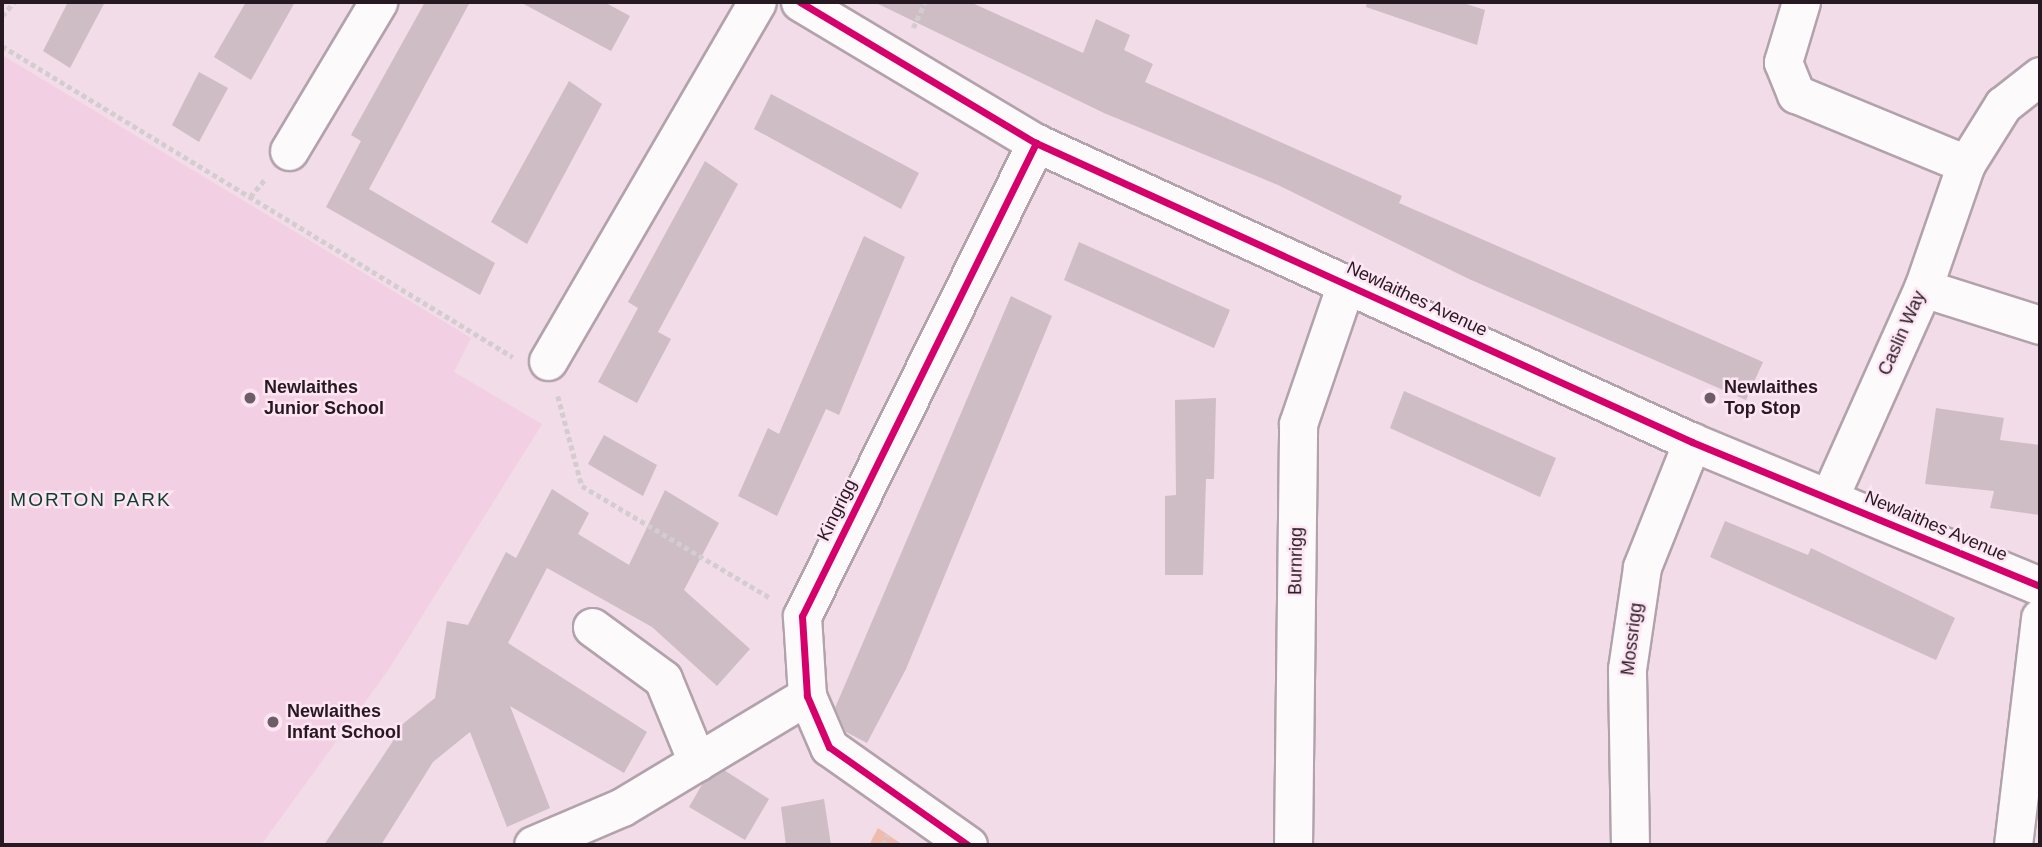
<!DOCTYPE html>
<html>
<head>
<meta charset="utf-8">
<style>
	body { margin:0 }
	#map { position:relative; width:2042px; height:847px; overflow:hidden; background:#f1dce8; font-family:Helvetica,sans-serif }
	div>[style] { position:absolute }
	.built>* { inset:0; background:#f2cfe2 }
	.green>* { inset:0; background:#efbbae }
	.building>* { inset:0; background:#cebdc4 }
	.path>* { height:4.5px; margin-top:-2.25px; transform-origin:0; background:repeating-linear-gradient(90deg,#d3cdd0 0 5px,transparent 0 8.5px) }
	.roads { filter:drop-shadow(2px 0 #b2a2ab) drop-shadow(-2px 0 #b2a2ab) drop-shadow(0 2px #b2a2ab) drop-shadow(0 -2px #b2a2ab) }
	.minor>* { height:37px; margin:-18.5px; padding:0 18.5px; transform-origin:18.5px; border-radius:18.5px; background:#fdfafc }
	.cycleway>* { height:7px; margin:-3.5px; padding:0 3.5px; transform-origin:3.5px; border-radius:3.5px; background:#d6006c }
	.dots>* { width:19px; height:19px; translate:-50% -50%; box-sizing:border-box; border:4px solid #fde5f3; border-radius:50% }
	span { translate:-50% -50%; white-space:nowrap; text-align:center; line-height:1.15; -webkit-text-stroke:5px #fde5f3; paint-order:stroke }
	.street-label { font-size:18px; color:#271921 }
	.poi-label { font-size:18px; color:#271921; font-weight:700 }
	.left { translate:0 -50%; text-align:left }
	.neighbourhood-label { font-size:19px; color:#0d3d2b; letter-spacing:2px }
	.frame { position:absolute; inset:0; border:4px solid #271921; pointer-events:none }
</style>
</head>
<body>
<div id="map">
	<div class="built">
		<i style="clip-path:polygon(2px 55px,471px 338px,454px 372px,542px 424px,389px 669px,261px 845px,2px 845px)"></i>
	</div>
	<div class="green">
		<i style="clip-path:polygon(878px 828px,903px 845px,869px 845px)"></i>
	</div>
	<div class="building">
		<i style="clip-path:polygon(68px 2px,105px 2px,70px 68px,43px 51px)"></i>
		<i style="clip-path:polygon(246px 2px,295px 2px,251px 80px,214px 57px)"></i>
		<i style="clip-path:polygon(425px 2px,470px 2px,369px 189px,495px 263px,480px 295px,326px 207px,361px 141px,351px 135px)"></i>
		<i style="clip-path:polygon(520px 2px,604px 2px,630px 16px,611px 51px)"></i>
		<i style="clip-path:polygon(874px 2px,970px 2px,1083px 53px,1096px 19px,1130px 35px,1124px 50px,1153px 64px,1145px 82px,1402px 196px,1399px 203px,1763px 362px,1746px 400px,1469px 279px,1278px 185px,1104px 113px)"></i>
		<i style="clip-path:polygon(1367px 2px,1460px 2px,1485px 10px,1477px 45px,1366px 7px)"></i>
		<i style="clip-path:polygon(199px 72px,228px 88px,199px 142px,172px 125px)"></i>
		<i style="clip-path:polygon(569px 81px,602px 104px,527px 244px,491px 222px)"></i>
		<i style="clip-path:polygon(771px 94px,919px 173px,901px 209px,754px 129px)"></i>
		<i style="clip-path:polygon(705px 161px,738px 184px,658px 332px,671px 339px,637px 403px,598px 382px,638px 308px,628px 302px)"></i>
		<i style="clip-path:polygon(864px 236px,905px 257px,839px 415px,826px 409px,777px 516px,738px 496px,768px 428px,779px 434px)"></i>
		<i style="clip-path:polygon(1079px 242px,1230px 310px,1214px 348px,1064px 280px)"></i>
		<i style="clip-path:polygon(1011px 296px,1052px 316px,906px 669px,867px 743px,846px 732px,835px 708px)"></i>
		<i style="clip-path:polygon(1404px 391px,1556px 458px,1540px 497px,1390px 428px)"></i>
		<i style="clip-path:polygon(1216px 398px,1214px 479px,1206px 479px,1203px 575px,1165px 575px,1165px 496px,1176px 495px,1175px 400px)"></i>
		<i style="clip-path:polygon(1936px 408px,2004px 418px,2000px 440px,2040px 445px,2040px 515px,1990px 508px,1994px 491px,1925px 484px)"></i>
		<i style="clip-path:polygon(604px 435px,657px 465px,643px 496px,588px 464px)"></i>
		<i style="clip-path:polygon(552px 489px,589px 513px,578px 534px,629px 565px,665px 490px,719px 523px,684px 590px,750px 649px,717px 686px,652px 627px,547px 568px,508px 643px,647px 732px,624px 773px,510px 706px,550px 808px,507px 827px,470px 732px,433px 762px,381px 845px,324px 845px,393px 741px,389px 735px,435px 698px,447px 621px,468px 625px,506px 552px,516px 558px)"></i>
		<i style="clip-path:polygon(1725px 521px,1808px 555px,1811px 548px,1955px 618px,1936px 660px,1710px 557px)"></i>
		<i style="clip-path:polygon(724px 770px,769px 799px,745px 840px,689px 807px,703px 783px)"></i>
		<i style="clip-path:polygon(824px 799px,831px 845px,786px 845px,781px 807px)"></i>
	</div>
	<div class="path">
		<i style="left:2px;top:16px;width:18px;rotate:-49deg"></i>
		<i style="left:913px;top:28px;width:29px;rotate:-65deg"></i>
		<i style="left:2px;top:46px;width:598px;rotate:31.33deg"></i>
		<i style="left:250px;top:197px;width:23px;rotate:-50deg"></i>
		<i style="left:558px;top:396px;width:93px;rotate:75.1deg"></i>
		<i style="left:582px;top:486px;width:220px;rotate:30.7deg"></i>
		<i style="left:883px;top:845px;width:11px;rotate:-68deg"></i>
	</div>
	<div class="roads">
		<div class="minor">
			<i style="left:800px;top:2px;width:275px;rotate:30.9deg"></i>
			<i style="left:1036px;top:143px;width:721px;rotate:24.5deg"></i>
			<i style="left:1692px;top:442px;width:377px;rotate:22.5deg"></i>
			<i style="left:1801px;top:2px;width:63px;rotate:106.7deg"></i>
			<i style="left:1783px;top:62px;width:35px;rotate:68deg"></i>
			<i style="left:1796px;top:94px;width:184px;rotate:22.4deg"></i>
			<i style="left:289px;top:151px;width:174px;rotate:-59.1deg"></i>
			<i style="left:1923px;top:288px;width:123px;rotate:17.5deg"></i>
			<i style="left:548px;top:361px;width:415px;rotate:-59.8deg"></i>
			<i style="left:1829px;top:498px;width:230px;rotate:-65.9deg"></i>
			<i style="left:1923px;top:288px;width:131px;rotate:-70.9deg"></i>
			<i style="left:1966px;top:164px;width:70px;rotate:-57.9deg"></i>
			<i style="left:2003px;top:105px;width:47px;rotate:-38.1deg"></i>
			<i style="left:592px;top:627px;width:88px;rotate:36.2deg"></i>
			<i style="left:663px;top:679px;width:90px;rotate:67.7deg"></i>
			<i style="left:533px;top:845px;width:97px;rotate:-23.1deg"></i>
			<i style="left:622px;top:807px;width:216px;rotate:-31deg"></i>
			<i style="left:968px;top:845px;width:170px;rotate:-144.8deg"></i>
			<i style="left:829px;top:747px;width:56px;rotate:-113.3deg"></i>
			<i style="left:807px;top:696px;width:80px;rotate:-93.6deg"></i>
			<i style="left:802px;top:616px;width:528px;rotate:-63.68deg"></i>
			<i style="left:1293px;top:845px;width:421px;rotate:-89.3deg"></i>
			<i style="left:1298px;top:424px;width:148px;rotate:-71.1deg"></i>
			<i style="left:1630px;top:845px;width:176px;rotate:-91deg"></i>
			<i style="left:1627px;top:669px;width:103px;rotate:-81.6deg"></i>
			<i style="left:1642px;top:567px;width:135px;rotate:-68.2deg"></i>
			<i style="left:2013px;top:845px;width:229px;rotate:-83.2deg"></i>
		</div>
	</div>
	<div class="cycleway">
		<i style="left:800px;top:2px;width:275px;rotate:30.9deg"></i>
		<i style="left:1036px;top:143px;width:721px;rotate:24.5deg"></i>
		<i style="left:1692px;top:442px;width:377px;rotate:22.5deg"></i>
		<i style="left:968px;top:845px;width:170px;rotate:-144.8deg"></i>
		<i style="left:829px;top:747px;width:56px;rotate:-113.3deg"></i>
		<i style="left:807px;top:696px;width:80px;rotate:-93.6deg"></i>
		<i style="left:802px;top:616px;width:528px;rotate:-63.68deg"></i>
	</div>
	<div class="dots">
		<i style="left:250px;top:398px;background:#6e5d67"></i>
		<i style="left:1710px;top:398px;background:#6e5d67"></i>
		<i style="left:273px;top:722px;background:#6e5d67"></i>
	</div>
	<div class="street-label">
		<span style="left:1417px;top:299px;rotate:25deg">Newlaithes Avenue</span>
		<span style="left:1902px;top:333px;rotate:-66deg">Caslin Way</span>
		<span style="left:837px;top:510px;rotate:-64deg">Kingrigg</span>
		<span style="left:1936px;top:526px;rotate:23deg">Newlaithes Avenue</span>
		<span style="left:1296px;top:561px;rotate:-89deg">Burnrigg</span>
		<span style="left:1632px;top:639px;rotate:-83deg">Mossrigg</span>
	</div>
	<div class="poi-label">
		<span class="left" style="left:264px;top:398px">Newlaithes<br>Junior School</span>
		<span class="left" style="left:1724px;top:398px">Newlaithes<br>Top Stop</span>
		<span class="left" style="left:287px;top:722px">Newlaithes<br>Infant School</span>
	</div>
	<div class="neighbourhood-label">
		<span style="left:91px;top:500px">MORTON PARK</span>
	</div>
	<div class="frame"></div>
</div>
</body>
</html>
